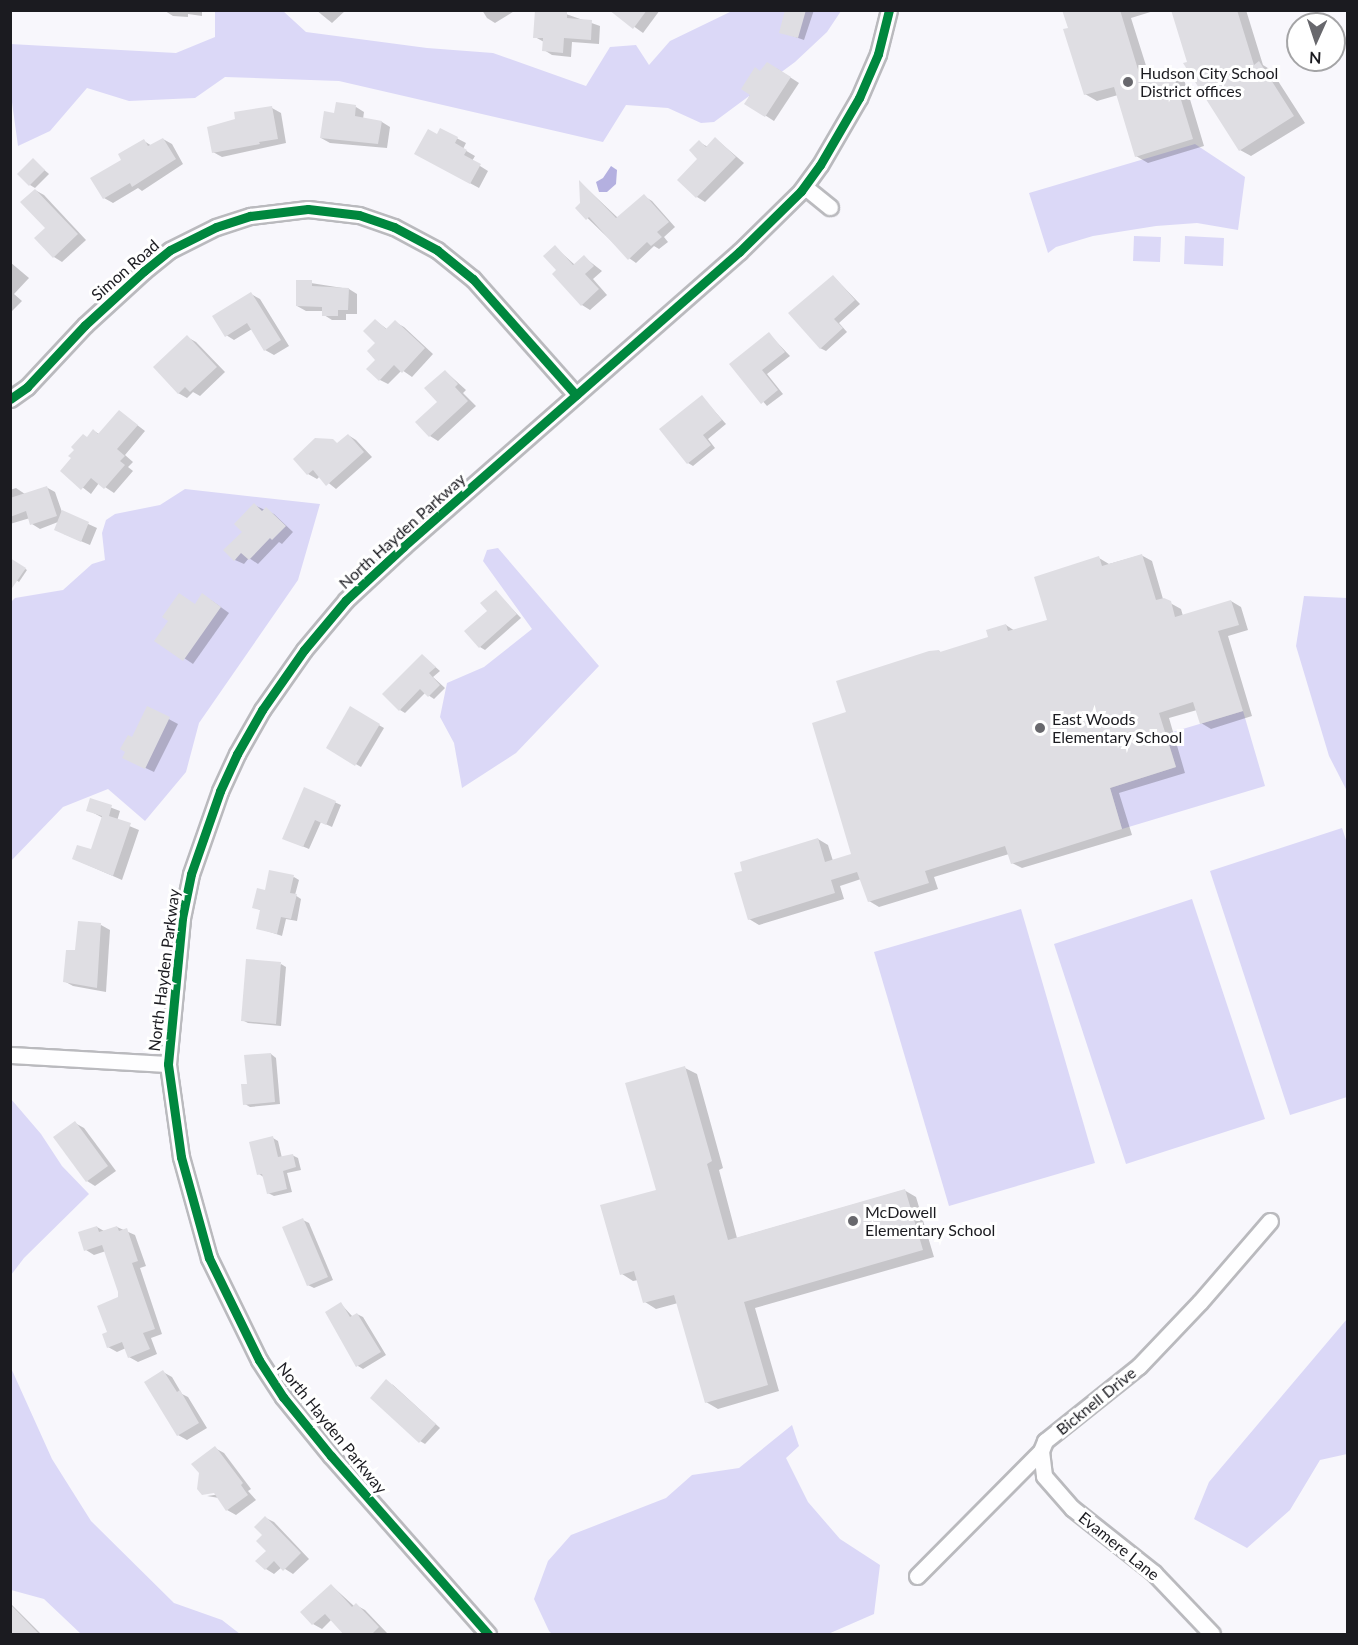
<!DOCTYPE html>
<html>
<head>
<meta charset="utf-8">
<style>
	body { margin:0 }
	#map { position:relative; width:1358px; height:1645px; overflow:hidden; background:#f8f7fc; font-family:Lato,sans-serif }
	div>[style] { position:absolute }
	.green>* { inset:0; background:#dbd8f7 }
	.water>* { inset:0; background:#b4b0e0 }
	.shadow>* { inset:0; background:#0003 }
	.building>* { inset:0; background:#dfdee3 }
	.roads { filter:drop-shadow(2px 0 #bababe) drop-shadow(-2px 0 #bababe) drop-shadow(0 2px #bababe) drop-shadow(0 -2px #bababe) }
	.minor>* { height:15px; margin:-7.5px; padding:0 7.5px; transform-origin:7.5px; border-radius:7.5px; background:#fefeff }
	.cycleway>* { height:9px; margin:-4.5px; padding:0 4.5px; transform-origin:4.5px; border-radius:4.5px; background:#00873e }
	.dots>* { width:16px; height:16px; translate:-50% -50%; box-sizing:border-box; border:3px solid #fff; border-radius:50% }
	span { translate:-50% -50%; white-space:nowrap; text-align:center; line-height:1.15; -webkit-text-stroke:6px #fff; paint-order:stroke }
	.poi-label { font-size:16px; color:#1b1b20 }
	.left { translate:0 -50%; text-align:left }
	.street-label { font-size:16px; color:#1b1b20 }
	.frame { position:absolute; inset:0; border:12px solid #1b1b20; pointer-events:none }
	.north { position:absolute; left:1286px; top:12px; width:60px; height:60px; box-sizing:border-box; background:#fff; border:2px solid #a4a4a6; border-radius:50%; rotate:183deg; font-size:16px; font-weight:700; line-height:24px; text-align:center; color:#1b1b20 }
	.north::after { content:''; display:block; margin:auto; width:21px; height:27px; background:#68686d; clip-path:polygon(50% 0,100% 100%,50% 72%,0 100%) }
</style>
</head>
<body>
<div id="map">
	<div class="green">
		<i style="clip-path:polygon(215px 11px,283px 11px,306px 32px,427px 48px,493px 53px,586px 86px,610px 47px,636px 45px,649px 65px,670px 41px,732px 11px,841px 11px,827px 32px,795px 62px,714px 122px,701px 123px,668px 108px,626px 105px,603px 142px,339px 81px,225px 77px,195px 98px,129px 101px,87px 88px,50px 131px,18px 146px,11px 95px,10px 44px,176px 53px,215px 37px)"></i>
		<i style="clip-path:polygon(1195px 144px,1245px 177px,1238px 230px,1197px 223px,1156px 226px,1093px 236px,1056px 247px,1048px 253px,1029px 193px)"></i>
		<i style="clip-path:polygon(1134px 236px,1161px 237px,1160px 262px,1133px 261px)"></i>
		<i style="clip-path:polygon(1185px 236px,1224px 238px,1223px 266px,1184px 264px)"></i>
		<i style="clip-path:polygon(185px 489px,320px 504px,298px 580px,199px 723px,186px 772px,145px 821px,108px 789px,63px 807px,11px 861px,11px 602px,15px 598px,63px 590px,92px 564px,105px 560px,102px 533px,106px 520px,115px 514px,160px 505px)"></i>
		<i style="clip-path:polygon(498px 548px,599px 666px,516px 753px,462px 788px,454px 743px,440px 717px,447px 683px,484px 667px,532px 629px,483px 561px,487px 550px)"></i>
		<i style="clip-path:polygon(1304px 596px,1347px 598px,1347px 791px,1329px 756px,1296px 646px)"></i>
		<i style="clip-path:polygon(1243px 711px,1265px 786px,1122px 829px,1110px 788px,1176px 767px,1166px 734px)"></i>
		<i style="clip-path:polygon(1342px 828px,1348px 846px,1347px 1097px,1290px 1115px,1210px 871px)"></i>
		<i style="clip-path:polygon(1192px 899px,1265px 1119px,1126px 1164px,1054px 944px)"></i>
		<i style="clip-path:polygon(1021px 909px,1095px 1163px,949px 1206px,874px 952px)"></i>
		<i style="clip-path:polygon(11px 1099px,41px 1134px,62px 1166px,89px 1194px,24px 1258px,11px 1275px)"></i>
		<i style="clip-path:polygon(1347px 1319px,1347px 1454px,1320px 1460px,1290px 1510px,1247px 1548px,1194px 1519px,1209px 1482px)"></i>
		<i style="clip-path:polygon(11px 1368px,52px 1459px,91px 1521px,174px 1603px,222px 1620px,240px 1634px,81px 1634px,44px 1599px,11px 1590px)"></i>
		<i style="clip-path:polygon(792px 1425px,799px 1446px,786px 1458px,808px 1502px,840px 1539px,880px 1565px,874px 1614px,828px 1634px,552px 1634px,549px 1631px,534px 1599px,548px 1561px,571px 1535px,666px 1498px,692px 1475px,739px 1468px)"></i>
	</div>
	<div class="water">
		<i style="clip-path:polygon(611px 166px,617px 170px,616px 184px,607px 192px,599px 192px,596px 182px,603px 178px)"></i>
	</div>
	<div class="shadow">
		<i style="clip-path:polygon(202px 10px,202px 16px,188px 14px,188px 17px,173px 16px,165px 11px)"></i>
		<i style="clip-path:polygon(316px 10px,346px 10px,332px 23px)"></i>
		<i style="clip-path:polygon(482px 10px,516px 10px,495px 23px,487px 18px)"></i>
		<i style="clip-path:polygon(611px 10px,660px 10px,643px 33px)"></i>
		<i style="clip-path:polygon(787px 10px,814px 10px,804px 40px,781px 32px)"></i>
		<i style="clip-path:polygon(1064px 10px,1157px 10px,1131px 18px,1149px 75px,1171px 69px,1183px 76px,1204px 146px,1148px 163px,1136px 156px,1118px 95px,1097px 101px,1085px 94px)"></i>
		<i style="clip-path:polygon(1173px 10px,1246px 10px,1263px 65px,1271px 70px,1305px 123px,1251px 156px,1240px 150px,1189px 63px)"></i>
		<i style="clip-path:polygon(566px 14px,600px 26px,599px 44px,572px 42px,571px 57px,552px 55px,544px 50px,544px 42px,535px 37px)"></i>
		<i style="clip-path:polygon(776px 68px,799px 83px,774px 121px,746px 103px,761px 73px)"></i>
		<i style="clip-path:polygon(356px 107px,364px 112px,363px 119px,382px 122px,390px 127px,387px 148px,330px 143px,321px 138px,336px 115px)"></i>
		<i style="clip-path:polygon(272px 108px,281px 113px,286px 143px,222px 157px,213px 152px)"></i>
		<i style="clip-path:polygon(441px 130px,466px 143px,463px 149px,475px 156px,472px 161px,488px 171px,479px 188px,416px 154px,438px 136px)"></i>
		<i style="clip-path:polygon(163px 139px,172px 144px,183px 164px,142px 191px,138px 188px,113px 203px,104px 198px,123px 160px,144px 141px,152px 146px)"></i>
		<i style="clip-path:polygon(716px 139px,744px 163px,705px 202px,697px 197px,699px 142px,708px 147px)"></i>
		<i style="clip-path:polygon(33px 160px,49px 174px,35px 188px,30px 185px)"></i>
		<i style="clip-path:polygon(581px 183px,618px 218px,644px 196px,652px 201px,675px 227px,664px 237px,668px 242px,659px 249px,654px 246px,636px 263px,629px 258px,577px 208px,582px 203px)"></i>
		<i style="clip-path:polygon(35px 190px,44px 195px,86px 240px,62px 262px,54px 257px)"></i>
		<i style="clip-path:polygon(555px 247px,575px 265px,584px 257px,602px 271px,593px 279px,607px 295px,590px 310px,582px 305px,558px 271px)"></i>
		<i style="clip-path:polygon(10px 262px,29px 278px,14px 294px,22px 301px,10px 313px)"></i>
		<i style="clip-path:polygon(833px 276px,860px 304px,839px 323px,847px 332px,826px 351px,820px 348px)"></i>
		<i style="clip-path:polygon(298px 281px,349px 289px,357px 294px,357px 314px,346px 314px,346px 320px,332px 320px,324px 315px,324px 311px,306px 311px,297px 306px)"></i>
		<i style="clip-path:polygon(251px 294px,260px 299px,289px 346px,274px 355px,265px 350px,252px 329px,234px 340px,226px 335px)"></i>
		<i style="clip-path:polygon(375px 320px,388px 330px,395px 322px,404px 327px,433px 354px,412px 377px,402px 370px,388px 384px,380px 380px)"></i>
		<i style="clip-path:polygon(769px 334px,790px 356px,767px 374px,783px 394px,767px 406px,731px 364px)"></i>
		<i style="clip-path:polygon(187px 337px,196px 342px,225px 372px,200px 396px,193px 392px,187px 398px,178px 393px)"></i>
		<i style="clip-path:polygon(445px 371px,466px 390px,463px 393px,476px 406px,438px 441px,430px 436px)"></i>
		<i style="clip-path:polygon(702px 397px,726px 424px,708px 439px,715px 448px,693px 466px,688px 463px)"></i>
		<i style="clip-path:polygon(119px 411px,145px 431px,125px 455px,133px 462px,128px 467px,133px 471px,114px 493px,99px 483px,91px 494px,62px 471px,94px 431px,99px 434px)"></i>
		<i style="clip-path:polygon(348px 435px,356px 440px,372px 457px,336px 489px,320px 476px,317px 479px,308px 474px,295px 459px,338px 444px)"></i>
		<i style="clip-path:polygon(46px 487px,55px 492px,62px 512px,97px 528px,90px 545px,64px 534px,58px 522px,40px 529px,32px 524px,30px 518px,10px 524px,10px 490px,16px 488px,25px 494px)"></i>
		<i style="clip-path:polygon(254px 505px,274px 514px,293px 532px,282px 544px,279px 542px,258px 564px,249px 558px,244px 564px,235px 560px)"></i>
		<i style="clip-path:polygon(1141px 555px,1152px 561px,1163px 599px,1181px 609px,1183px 616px,1231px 601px,1241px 607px,1248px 630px,1228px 636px,1252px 716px,1211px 729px,1201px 723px,1197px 710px,1169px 718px,1185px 773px,1119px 793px,1132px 835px,1022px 868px,1012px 863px,1009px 854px,934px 877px,938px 889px,879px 907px,869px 901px,861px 879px,840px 886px,844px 899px,759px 925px,749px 919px,818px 839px,828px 845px,833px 861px,853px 855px,848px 713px,939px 651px,942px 653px,990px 638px,1006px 625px,1015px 631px,1049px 621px,1099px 558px,1109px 564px)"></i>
		<i style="clip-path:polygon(13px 561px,27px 570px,19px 582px,10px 576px)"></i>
		<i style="clip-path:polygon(496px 592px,521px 618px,485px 650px,480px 647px)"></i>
		<i style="clip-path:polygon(211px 600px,229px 613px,193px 664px,157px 640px,196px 605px)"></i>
		<i style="clip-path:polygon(423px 656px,440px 671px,433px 677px,445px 688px,434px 699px,425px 693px,405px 713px,400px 710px)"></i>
		<i style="clip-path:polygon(148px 708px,178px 724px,154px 772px,133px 762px,133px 739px)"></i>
		<i style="clip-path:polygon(351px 709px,384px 728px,361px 767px,328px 748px)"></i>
		<i style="clip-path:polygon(305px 789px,341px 805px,332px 827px,321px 822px,309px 849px,290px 841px)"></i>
		<i style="clip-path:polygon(91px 800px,120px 811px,117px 821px,139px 830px,122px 880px,74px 859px,92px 851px,103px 818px,88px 810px)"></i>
		<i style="clip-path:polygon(294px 877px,299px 880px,295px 895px,301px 899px,297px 921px,286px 919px,282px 936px,258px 928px,262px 911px,254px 907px,266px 891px)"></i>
		<i style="clip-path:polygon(101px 925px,110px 930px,106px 992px,73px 986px,64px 981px,76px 952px)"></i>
		<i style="clip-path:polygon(281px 964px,286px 967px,281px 1026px,248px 1023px,242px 1020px)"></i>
		<i style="clip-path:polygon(271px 1054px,276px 1058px,280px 1104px,250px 1107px,245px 1104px,248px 1085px)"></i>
		<i style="clip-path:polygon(685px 1068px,697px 1074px,723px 1168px,719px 1170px,737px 1238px,904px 1190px,916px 1197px,934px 1257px,755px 1308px,779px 1391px,718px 1409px,706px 1402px,678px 1303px,656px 1309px,645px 1302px,638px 1280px,633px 1281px,622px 1274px,658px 1191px)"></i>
		<i style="clip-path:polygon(75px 1123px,84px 1128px,116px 1171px,95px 1186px,87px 1181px)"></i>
		<i style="clip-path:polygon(273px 1138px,278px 1141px,282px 1158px,292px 1155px,298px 1158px,301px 1170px,287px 1173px,292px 1192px,274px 1196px,268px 1193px,265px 1178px,259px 1174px)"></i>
		<i style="clip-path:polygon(303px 1220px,309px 1223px,333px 1280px,314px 1288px,308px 1285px)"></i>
		<i style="clip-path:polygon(97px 1227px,104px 1231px,117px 1227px,135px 1235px,146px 1266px,140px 1268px,162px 1334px,151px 1338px,157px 1354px,138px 1362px,129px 1357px,126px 1348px,117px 1352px,108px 1347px,119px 1292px,106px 1251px,94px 1255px,86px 1250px)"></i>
		<i style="clip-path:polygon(341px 1304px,353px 1317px,357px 1314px,363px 1317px,386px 1355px,363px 1369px,358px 1366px)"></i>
		<i style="clip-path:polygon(163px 1372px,172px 1377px,182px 1394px,188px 1397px,207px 1428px,187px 1440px,178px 1435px)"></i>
		<i style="clip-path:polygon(392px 1384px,440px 1428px,425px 1444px,420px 1441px)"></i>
		<i style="clip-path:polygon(215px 1448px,224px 1453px,251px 1489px,248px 1491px,256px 1500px,236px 1515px,227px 1510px,219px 1498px,207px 1496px,221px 1494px,221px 1491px,203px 1493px)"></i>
		<i style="clip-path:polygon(266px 1518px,274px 1522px,309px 1559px,293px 1574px,282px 1567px,274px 1574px,266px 1569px,268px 1551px,264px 1535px)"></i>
		<i style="clip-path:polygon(331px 1585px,354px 1606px,356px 1605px,365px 1610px,387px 1633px,346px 1634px,332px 1619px,322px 1629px,313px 1624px)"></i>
		<i style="clip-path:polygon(10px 1603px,41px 1634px,10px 1633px)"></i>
	</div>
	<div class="building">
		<i style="clip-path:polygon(535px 10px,567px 12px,567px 18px,592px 20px,591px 40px,564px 38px,563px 53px,542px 51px,543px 38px,533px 38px)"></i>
		<i style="clip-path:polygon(609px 10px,647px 10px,633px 29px)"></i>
		<i style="clip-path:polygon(785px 10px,806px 10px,798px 38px,779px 33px)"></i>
		<i style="clip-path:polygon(1062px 10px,1120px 10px,1140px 76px,1171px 67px,1193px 139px,1135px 157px,1114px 87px,1084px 95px,1063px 29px,1068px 28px)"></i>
		<i style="clip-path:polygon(1171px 10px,1237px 10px,1254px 65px,1259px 61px,1294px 116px,1239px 151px,1183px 63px,1187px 62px)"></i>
		<i style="clip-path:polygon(767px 62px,791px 77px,765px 117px,744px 104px,750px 95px,741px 89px,755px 67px,760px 71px)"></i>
		<i style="clip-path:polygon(336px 102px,356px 105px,355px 116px,382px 121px,378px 144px,320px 138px,324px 111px,334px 113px)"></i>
		<i style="clip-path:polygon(272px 106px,278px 139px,259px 142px,260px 144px,212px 153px,207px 127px,235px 119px,234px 112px)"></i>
		<i style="clip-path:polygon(440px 128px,458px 137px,455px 143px,467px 150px,464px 155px,481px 164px,470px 184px,414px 154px,428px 129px,437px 134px)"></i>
		<i style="clip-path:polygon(715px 137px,736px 157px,696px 198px,677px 180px,697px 159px,689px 150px,699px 140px,706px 147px)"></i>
		<i style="clip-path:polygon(163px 138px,176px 159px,132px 187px,130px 183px,103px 199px,90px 178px,121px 160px,118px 154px,144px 139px,148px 146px)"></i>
		<i style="clip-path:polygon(33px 158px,45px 170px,29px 186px,17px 174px)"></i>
		<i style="clip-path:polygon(579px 180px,616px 218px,644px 194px,669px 222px,657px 232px,662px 237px,651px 246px,647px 242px,628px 260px,589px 217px,586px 220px,575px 208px,580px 203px)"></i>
		<i style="clip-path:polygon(35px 189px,78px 234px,53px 258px,34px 238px,45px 228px,20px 202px)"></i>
		<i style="clip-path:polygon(555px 245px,573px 265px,584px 255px,594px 266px,585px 274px,599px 289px,581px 306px,552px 274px,556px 270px,543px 256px)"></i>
		<i style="clip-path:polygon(833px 275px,855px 300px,834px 319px,843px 328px,820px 349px,788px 313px)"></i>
		<i style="clip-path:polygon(296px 280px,312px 280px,312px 286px,349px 288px,348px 310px,338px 310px,338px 316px,322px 316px,322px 307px,296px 306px)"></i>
		<i style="clip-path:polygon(251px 292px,281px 340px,264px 351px,247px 323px,225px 337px,212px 316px)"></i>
		<i style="clip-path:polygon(375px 319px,386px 329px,395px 320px,425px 348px,402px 373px,394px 365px,379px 381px,366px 369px,375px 360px,367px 351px,375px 343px,363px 331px)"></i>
		<i style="clip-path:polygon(769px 332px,785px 352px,762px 370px,778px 390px,761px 404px,729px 364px)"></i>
		<i style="clip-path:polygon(187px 335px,217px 367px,190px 392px,185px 387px,178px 394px,153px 367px)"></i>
		<i style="clip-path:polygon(445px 370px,458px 384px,455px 387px,468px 401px,429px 437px,415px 422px,437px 402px,424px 388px)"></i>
		<i style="clip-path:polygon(702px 395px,722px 420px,703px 435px,711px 445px,687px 464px,659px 429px)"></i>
		<i style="clip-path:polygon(119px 410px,138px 425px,117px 449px,125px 456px,120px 461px,125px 465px,104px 489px,91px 478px,81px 490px,60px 471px,71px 458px,68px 456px,74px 450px,71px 447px,83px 434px,87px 437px,93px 429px,98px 434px)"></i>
		<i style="clip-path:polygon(348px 434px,364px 452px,326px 486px,313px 470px,307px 475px,293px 459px,315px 438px,333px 439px,337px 443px)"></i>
		<i style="clip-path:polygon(47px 486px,57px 516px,30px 525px,26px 511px,10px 517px,10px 498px)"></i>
		<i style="clip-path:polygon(254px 503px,262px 511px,266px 507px,286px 526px,272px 540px,270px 538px,249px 560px,241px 553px,234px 561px,223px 550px,242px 532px,234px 524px)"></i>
		<i style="clip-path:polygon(62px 510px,89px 522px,81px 542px,54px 530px)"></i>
		<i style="clip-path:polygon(1142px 554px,1156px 600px,1164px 598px,1171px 601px,1175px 617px,1231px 600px,1239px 625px,1218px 631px,1243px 711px,1200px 724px,1193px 702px,1159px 713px,1176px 767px,1110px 788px,1122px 829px,1011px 864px,1005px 846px,925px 871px,929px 883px,868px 902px,857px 872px,831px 880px,835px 893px,748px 920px,734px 873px,742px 871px,740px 862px,818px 838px,825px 862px,851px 854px,812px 723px,846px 712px,836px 681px,929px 651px,939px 650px,940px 652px,988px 637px,986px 630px,1006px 624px,1008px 631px,1047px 620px,1034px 577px,1099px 556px,1102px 566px)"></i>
		<i style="clip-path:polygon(10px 558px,26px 568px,10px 591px)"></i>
		<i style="clip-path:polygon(496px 590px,517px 614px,479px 648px,464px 631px,487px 611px,480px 603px)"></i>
		<i style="clip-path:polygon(179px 593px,195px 604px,202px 593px,221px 607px,183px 661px,154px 641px,168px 621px,162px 617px)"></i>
		<i style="clip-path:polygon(422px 654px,436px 667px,429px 673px,440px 685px,428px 697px,420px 689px,399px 711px,382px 694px)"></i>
		<i style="clip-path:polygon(147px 706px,170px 717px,145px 769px,122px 758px,125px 752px,120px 749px,128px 735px,132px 737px)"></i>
		<i style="clip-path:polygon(350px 706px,380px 724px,355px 766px,326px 748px)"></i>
		<i style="clip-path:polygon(304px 787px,336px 801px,326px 825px,315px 820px,303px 847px,282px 839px)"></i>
		<i style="clip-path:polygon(90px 798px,112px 805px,109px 816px,131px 823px,113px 876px,72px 859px,77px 845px,91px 849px,102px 816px,86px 811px)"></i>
		<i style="clip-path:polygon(269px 870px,294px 875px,290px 893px,297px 894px,291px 919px,281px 917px,277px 934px,256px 929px,260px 910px,252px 908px,257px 888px,265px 890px)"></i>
		<i style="clip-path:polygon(78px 921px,101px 923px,97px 988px,63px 982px,66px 950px,75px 950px)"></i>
		<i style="clip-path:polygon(246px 959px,281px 962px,276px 1024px,241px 1021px)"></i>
		<i style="clip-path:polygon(271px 1053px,275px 1102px,243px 1105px,241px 1084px,247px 1084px,244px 1055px)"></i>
		<i style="clip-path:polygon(685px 1066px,712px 1161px,707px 1164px,728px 1240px,905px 1189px,923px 1250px,744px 1302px,768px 1385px,705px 1403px,674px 1295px,643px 1303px,634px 1271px,620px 1275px,600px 1205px,656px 1190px,625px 1083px)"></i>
		<i style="clip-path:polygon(75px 1121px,108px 1166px,86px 1182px,53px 1137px)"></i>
		<i style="clip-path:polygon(273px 1136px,278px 1157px,293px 1154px,296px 1167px,283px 1171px,287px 1189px,267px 1194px,262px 1174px,257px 1175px,249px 1142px)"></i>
		<i style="clip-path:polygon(303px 1218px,328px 1277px,307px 1286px,282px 1227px)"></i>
		<i style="clip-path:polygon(97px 1226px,99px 1232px,117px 1226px,119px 1231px,127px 1228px,138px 1261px,132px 1263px,155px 1329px,143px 1333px,150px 1349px,128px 1358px,122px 1342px,107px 1348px,102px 1334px,107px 1332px,97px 1306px,118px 1297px,118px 1292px,102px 1245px,84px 1251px,78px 1232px)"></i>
		<i style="clip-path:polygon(341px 1302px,350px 1317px,357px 1313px,381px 1352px,356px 1367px,325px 1312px)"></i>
		<i style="clip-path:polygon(163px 1370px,177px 1392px,180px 1390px,199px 1423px,177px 1436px,144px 1382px)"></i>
		<i style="clip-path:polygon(386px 1379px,436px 1424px,419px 1443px,370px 1398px)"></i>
		<i style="clip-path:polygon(215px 1446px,243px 1483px,241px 1485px,248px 1495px,226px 1511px,214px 1493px,202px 1495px,197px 1489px,199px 1473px,191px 1464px)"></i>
		<i style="clip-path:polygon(265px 1516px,301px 1553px,283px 1571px,274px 1561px,265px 1570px,255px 1561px,266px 1551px,256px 1541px,262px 1535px,254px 1527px)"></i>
		<i style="clip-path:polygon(331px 1584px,352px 1607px,356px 1603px,379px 1627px,371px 1635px,344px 1635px,325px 1614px,312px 1625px,300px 1612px)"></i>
		<i style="clip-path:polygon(10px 1604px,40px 1635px,10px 1635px)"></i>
	</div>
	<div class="roads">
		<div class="minor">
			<i style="left:805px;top:187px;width:32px;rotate:39deg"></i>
			<i style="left:10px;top:399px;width:21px;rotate:-35deg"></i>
			<i style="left:27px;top:387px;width:85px;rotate:-46.9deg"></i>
			<i style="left:85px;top:325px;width:80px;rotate:-42.5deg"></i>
			<i style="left:144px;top:271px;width:33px;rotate:-39deg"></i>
			<i style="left:170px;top:250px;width:51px;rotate:-26.6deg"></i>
			<i style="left:216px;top:227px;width:36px;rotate:-18deg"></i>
			<i style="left:250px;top:216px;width:58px;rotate:-6.9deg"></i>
			<i style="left:308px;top:209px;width:51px;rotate:6.7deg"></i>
			<i style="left:359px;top:215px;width:37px;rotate:19deg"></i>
			<i style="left:394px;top:227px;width:49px;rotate:28.1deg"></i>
			<i style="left:437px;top:250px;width:46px;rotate:38.9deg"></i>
			<i style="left:473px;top:279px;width:155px;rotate:48.4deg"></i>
			<i style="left:10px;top:1055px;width:158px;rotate:3.3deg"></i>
			<i style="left:1041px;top:1451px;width:25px;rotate:83deg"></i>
			<i style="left:1044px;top:1476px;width:43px;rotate:48.8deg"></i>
			<i style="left:1072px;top:1508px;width:105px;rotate:38.4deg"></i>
			<i style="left:1154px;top:1573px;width:84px;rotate:46.4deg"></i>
			<i style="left:917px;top:1576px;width:176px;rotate:-45.2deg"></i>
			<i style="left:1041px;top:1451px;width:11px;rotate:-68deg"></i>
			<i style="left:1045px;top:1441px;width:120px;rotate:-38.6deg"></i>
			<i style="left:1139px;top:1366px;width:88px;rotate:-46.4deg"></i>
			<i style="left:1200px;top:1302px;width:107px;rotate:-49.2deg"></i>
			<i style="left:488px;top:1634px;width:237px;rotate:-131.4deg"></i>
			<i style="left:331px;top:1456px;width:76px;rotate:-129.1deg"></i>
			<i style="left:283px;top:1397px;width:44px;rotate:-123deg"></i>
			<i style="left:259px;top:1360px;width:114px;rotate:-116.1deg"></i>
			<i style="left:209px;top:1258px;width:105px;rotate:-105.5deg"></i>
			<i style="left:181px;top:1157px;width:94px;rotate:-98deg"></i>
			<i style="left:168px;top:1064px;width:147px;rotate:-84.5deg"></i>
			<i style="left:182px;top:918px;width:45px;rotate:-78.4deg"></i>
			<i style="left:191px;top:874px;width:88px;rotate:-70.7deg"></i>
			<i style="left:220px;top:791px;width:41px;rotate:-65.3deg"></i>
			<i style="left:237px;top:754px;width:51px;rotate:-60.4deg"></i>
			<i style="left:262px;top:710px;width:73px;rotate:-55deg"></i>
			<i style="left:304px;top:650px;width:65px;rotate:-50deg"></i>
			<i style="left:346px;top:600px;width:78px;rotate:-42.9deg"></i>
			<i style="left:403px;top:547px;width:447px;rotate:-41.3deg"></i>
			<i style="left:739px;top:252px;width:87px;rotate:-44.5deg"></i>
			<i style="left:801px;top:191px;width:32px;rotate:-54deg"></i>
			<i style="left:820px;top:165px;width:78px;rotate:-59.8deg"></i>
			<i style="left:859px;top:98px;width:48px;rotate:-66.6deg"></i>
			<i style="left:878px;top:54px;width:45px;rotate:-76deg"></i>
		</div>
	</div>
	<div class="cycleway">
		<i style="left:10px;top:399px;width:21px;rotate:-35deg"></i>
		<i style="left:27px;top:387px;width:85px;rotate:-46.9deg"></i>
		<i style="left:85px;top:325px;width:80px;rotate:-42.5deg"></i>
		<i style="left:144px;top:271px;width:33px;rotate:-39deg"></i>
		<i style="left:170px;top:250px;width:51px;rotate:-26.6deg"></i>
		<i style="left:216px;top:227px;width:36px;rotate:-18deg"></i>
		<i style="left:250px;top:216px;width:58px;rotate:-6.9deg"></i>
		<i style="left:308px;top:209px;width:51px;rotate:6.7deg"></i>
		<i style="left:359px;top:215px;width:37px;rotate:19deg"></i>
		<i style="left:394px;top:227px;width:49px;rotate:28.1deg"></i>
		<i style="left:437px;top:250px;width:46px;rotate:38.9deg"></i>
		<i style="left:473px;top:279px;width:155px;rotate:48.4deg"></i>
		<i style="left:488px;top:1634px;width:237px;rotate:-131.4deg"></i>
		<i style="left:331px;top:1456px;width:76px;rotate:-129.1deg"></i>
		<i style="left:283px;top:1397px;width:44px;rotate:-123deg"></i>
		<i style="left:259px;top:1360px;width:114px;rotate:-116.1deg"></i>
		<i style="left:209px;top:1258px;width:105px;rotate:-105.5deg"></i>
		<i style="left:181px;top:1157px;width:94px;rotate:-98deg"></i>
		<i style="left:168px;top:1064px;width:147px;rotate:-84.5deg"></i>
		<i style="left:182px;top:918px;width:45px;rotate:-78.4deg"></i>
		<i style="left:191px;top:874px;width:88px;rotate:-70.7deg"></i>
		<i style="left:220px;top:791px;width:41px;rotate:-65.3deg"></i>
		<i style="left:237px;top:754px;width:51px;rotate:-60.4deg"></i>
		<i style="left:262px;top:710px;width:73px;rotate:-55deg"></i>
		<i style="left:304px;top:650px;width:65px;rotate:-50deg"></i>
		<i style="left:346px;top:600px;width:78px;rotate:-42.9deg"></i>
		<i style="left:403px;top:547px;width:447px;rotate:-41.3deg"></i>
		<i style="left:739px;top:252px;width:87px;rotate:-44.5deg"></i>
		<i style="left:801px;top:191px;width:32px;rotate:-54deg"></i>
		<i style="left:820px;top:165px;width:78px;rotate:-59.8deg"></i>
		<i style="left:859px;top:98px;width:48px;rotate:-66.6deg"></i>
		<i style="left:878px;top:54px;width:45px;rotate:-76deg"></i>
	</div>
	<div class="dots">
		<i style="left:1128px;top:82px;background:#68686d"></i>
		<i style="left:1040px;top:728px;background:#68686d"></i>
		<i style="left:853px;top:1221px;background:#68686d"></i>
	</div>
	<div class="poi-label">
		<span class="left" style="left:1140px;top:82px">Hudson City School<br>District offices</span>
		<span class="left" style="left:1052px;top:728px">East Woods<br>Elementary School</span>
		<span class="left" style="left:865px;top:1221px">McDowell<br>Elementary School</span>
	</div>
	<div class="street-label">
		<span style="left:125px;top:270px;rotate:-41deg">Simon Road</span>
		<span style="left:402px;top:531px;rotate:-42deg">North Hayden Parkway</span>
		<span style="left:164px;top:970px;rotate:-83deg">North Hayden Parkway</span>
		<span style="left:1096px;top:1401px;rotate:-39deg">Bicknell Drive</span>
		<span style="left:332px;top:1428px;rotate:51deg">North Hayden Parkway</span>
		<span style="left:1119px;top:1546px;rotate:39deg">Evamere Lane</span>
	</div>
	<div class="frame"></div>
	<div class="north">N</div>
</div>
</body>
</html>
